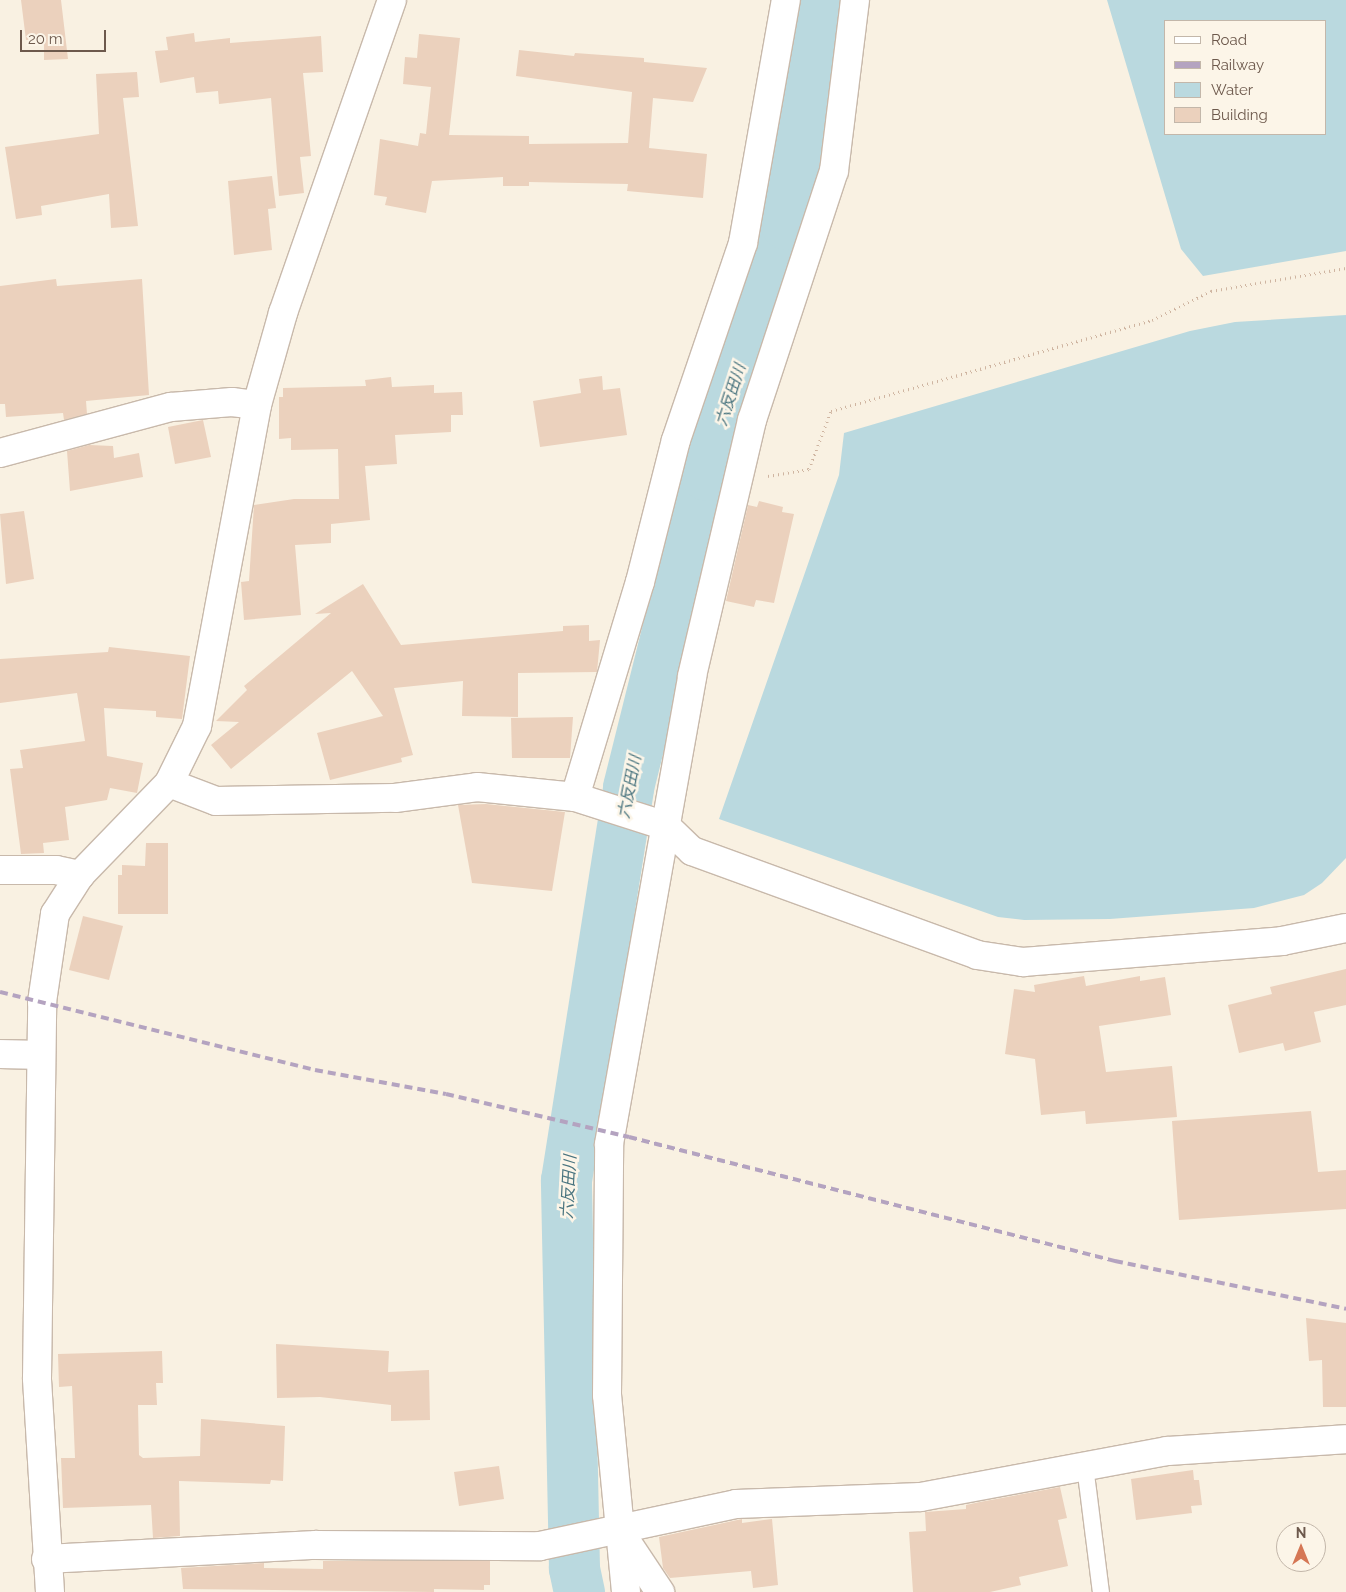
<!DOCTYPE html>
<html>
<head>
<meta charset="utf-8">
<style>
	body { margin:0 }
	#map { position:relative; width:1346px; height:1592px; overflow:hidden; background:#f9f1e2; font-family:Raleway,"Noto Sans JP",sans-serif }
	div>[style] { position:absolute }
	.water>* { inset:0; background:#bad9df }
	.river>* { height:51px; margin:-25.5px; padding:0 25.5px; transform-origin:25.5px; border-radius:25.5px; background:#bad9df }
	.building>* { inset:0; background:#ebd1bd }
	.path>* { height:3px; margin-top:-1.5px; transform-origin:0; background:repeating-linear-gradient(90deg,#cfb5a1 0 1px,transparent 0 5px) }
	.roads { filter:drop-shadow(1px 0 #c8b9ab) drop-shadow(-1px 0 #c8b9ab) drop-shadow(0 1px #c8b9ab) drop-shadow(0 -1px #c8b9ab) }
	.lane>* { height:16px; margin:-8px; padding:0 8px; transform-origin:8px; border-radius:8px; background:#fff }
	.street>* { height:28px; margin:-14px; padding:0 14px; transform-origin:14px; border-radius:14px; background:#fff }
	.secondary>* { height:28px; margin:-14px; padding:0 14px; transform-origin:14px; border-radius:14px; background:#fff }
	.rail>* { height:4px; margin-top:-2px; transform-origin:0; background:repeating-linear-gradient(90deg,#b4a3c0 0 8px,transparent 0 13px) }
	span { translate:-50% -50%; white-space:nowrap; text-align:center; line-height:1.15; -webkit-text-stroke:5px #fcf5e8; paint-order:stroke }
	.water-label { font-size:16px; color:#49747f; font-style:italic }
	.legend { position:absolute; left:1164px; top:20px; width:162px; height:115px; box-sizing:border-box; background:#fcf5e8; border:1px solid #c3b7aa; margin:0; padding:6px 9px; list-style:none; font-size:15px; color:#6d594c }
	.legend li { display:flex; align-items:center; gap:10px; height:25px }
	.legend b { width:25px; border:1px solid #c3b7aa }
	.north { position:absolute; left:1276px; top:1522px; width:50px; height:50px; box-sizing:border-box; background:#fcf5e8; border:1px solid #c3b7aa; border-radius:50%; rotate:0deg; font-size:14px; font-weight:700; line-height:20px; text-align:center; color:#6d594c }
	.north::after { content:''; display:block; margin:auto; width:18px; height:22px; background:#d57755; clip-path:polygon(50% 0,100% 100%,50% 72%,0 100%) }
	.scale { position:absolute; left:20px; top:30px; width:86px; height:22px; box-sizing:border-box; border:2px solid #6d594c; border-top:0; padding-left:6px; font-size:15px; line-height:18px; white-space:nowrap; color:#6d594c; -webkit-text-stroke:4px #fcf5e8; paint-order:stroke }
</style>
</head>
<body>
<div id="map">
	<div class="water">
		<i style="clip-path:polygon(evenodd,1107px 0,1346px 0,1346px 251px,1203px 276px,1181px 249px,1107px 0,1165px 21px,1325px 21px,1325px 134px,1165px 134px,1165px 21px)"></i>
		<i style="clip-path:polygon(1346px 315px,1346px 858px,1322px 883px,1304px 895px,1254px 908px,1110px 919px,1024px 920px,998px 917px,719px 819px,839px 475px,844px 433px,1190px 331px,1235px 322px)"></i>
	</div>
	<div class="river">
		<i style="left:579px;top:1592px;width:25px;rotate:-102deg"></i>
		<i style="left:574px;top:1568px;width:388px;rotate:-91.2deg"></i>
		<i style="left:566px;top:1180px;width:398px;rotate:-81deg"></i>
		<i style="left:628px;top:787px;width:322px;rotate:-76deg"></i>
		<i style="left:706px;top:475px;width:263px;rotate:-72.3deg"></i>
		<i style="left:786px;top:224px;width:226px;rotate:-82.9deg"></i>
	</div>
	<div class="building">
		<i style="clip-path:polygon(21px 0,61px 0,68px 59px,44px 60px,44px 38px,26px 40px)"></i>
		<i style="clip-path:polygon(194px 33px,195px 42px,230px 38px,230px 43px,321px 36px,323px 72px,303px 73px,311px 156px,300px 157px,304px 193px,279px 196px,271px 98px,219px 104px,218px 91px,196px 93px,194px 77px,160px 83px,155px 51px,168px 50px,166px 37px)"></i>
		<i style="clip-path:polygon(419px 34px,460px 38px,449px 135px,529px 136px,529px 144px,628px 143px,632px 92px,516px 76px,519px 50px,574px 56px,575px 53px,644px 58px,644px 62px,707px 68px,693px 102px,653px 98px,649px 148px,707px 154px,703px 198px,627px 191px,628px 184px,529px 182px,529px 186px,503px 186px,503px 177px,432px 181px,426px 213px,385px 205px,387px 197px,374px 195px,380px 139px,418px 146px,420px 133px,426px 134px,431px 87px,403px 84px,405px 57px,417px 58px)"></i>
		<i style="clip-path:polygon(137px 72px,139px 97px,123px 98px,138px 226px,111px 228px,109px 194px,41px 206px,42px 215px,16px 219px,5px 147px,99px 134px,96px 74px)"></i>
		<i style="clip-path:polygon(272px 176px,276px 208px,268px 209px,272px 250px,234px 255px,228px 181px)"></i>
		<i style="clip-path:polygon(56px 279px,57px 286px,142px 279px,149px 395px,86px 401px,87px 414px,64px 420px,63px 413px,6px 417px,5px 404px,0 404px,0 286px)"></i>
		<i style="clip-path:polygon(602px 376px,603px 390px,620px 388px,627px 435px,540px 447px,533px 401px,581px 393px,579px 379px)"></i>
		<i style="clip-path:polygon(391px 377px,392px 387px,434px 385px,434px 393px,462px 392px,463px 415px,451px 415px,451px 432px,395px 435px,397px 464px,365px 466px,370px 520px,331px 524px,331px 543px,295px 545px,301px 615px,244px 620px,241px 582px,249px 581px,254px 505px,294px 499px,339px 499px,338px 449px,291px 450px,291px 438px,279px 439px,279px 397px,283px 397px,283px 388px,366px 386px,365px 380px)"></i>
		<i style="clip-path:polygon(203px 420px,211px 457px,175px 464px,168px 427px)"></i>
		<i style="clip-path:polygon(89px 445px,113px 446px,114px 458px,139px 453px,143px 477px,70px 491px,67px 451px)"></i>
		<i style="clip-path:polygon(759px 501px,783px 507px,782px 512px,794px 514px,774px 603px,756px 600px,754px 607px,726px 601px,748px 505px,757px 507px)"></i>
		<i style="clip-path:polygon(24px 511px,34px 579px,6px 584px,0 514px)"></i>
		<i style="clip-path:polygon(363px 584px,401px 645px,563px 631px,563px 626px,589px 625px,589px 641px,600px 640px,597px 672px,518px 673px,518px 717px,462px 716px,463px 681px,394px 688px,413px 755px,401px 758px,402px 762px,330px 780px,317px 733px,383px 716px,352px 671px,231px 769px,211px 745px,239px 722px,216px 721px,247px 690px,244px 686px,331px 613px,315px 614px)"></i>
		<i style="clip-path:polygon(109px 647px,190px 656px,182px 719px,156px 717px,156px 711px,104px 708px,107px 756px,143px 763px,137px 793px,110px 788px,107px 800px,65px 807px,69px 840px,43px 843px,44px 853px,21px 854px,10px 769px,23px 768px,20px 750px,85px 741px,77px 693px,0 703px,0 659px,108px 652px)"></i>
		<i style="clip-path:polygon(573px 717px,570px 758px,512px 758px,511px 718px)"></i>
		<i style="clip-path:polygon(486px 804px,565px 812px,552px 891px,472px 883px,458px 805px)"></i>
		<i style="clip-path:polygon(146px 843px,168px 843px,168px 914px,118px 914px,118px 875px,122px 875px,122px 865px,145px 866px)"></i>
		<i style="clip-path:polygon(83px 916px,123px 926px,109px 980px,69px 970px)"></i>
		<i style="clip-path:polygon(1346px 969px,1346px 1005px,1314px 1012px,1321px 1042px,1285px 1051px,1283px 1043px,1239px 1053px,1228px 1005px,1272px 994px,1270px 987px)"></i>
		<i style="clip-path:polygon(1084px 976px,1086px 986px,1140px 976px,1140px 981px,1165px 977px,1171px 1015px,1099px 1026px,1106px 1072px,1172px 1066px,1177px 1117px,1086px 1124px,1085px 1111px,1041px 1115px,1035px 1059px,1005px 1054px,1014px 989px,1035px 992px,1034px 985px)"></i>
		<i style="clip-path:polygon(1311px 1111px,1318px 1172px,1346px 1170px,1346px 1209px,1179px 1220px,1172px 1121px)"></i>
		<i style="clip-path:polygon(1306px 1318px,1346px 1323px,1346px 1407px,1323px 1407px,1322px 1360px,1309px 1361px)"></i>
		<i style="clip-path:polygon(276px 1344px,389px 1351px,388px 1372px,429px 1370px,430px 1420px,391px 1421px,391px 1405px,320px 1397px,277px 1398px)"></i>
		<i style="clip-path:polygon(162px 1351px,163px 1383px,156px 1383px,157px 1405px,138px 1405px,139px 1455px,143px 1458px,200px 1456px,201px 1419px,285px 1426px,283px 1481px,271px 1480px,270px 1484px,179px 1481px,180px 1536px,153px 1538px,151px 1505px,63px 1508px,61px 1458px,75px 1458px,72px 1386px,59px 1387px,58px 1354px)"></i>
		<i style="clip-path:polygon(499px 1466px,504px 1499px,459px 1506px,454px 1472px)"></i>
		<i style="clip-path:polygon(1193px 1470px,1194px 1480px,1199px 1480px,1202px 1505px,1191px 1506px,1192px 1513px,1136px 1520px,1131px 1479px)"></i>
		<i style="clip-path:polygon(1060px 1487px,1067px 1518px,1058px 1520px,1068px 1566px,1019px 1577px,1021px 1585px,990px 1592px,913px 1592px,909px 1532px,926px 1531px,925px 1512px,966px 1509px,966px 1505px,980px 1502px)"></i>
		<i style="clip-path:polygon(742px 1519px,742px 1523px,772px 1519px,778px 1585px,753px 1588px,751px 1571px,670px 1578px,663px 1568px,659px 1537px)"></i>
		<i style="clip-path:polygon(323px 1561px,490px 1561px,490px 1585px,484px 1585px,484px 1590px,434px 1589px,434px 1592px,183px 1589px,181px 1568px,264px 1563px,264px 1568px,323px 1569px)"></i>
	</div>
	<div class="path">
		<i style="left:768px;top:476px;width:42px;rotate:-9.7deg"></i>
		<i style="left:809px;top:469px;width:62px;rotate:-69.2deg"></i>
		<i style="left:831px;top:411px;width:334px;rotate:-15.8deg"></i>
		<i style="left:1152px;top:320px;width:66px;rotate:-26.2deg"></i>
		<i style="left:1211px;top:291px;width:137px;rotate:-9.7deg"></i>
	</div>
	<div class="roads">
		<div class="lane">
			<i style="left:1085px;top:1466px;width:127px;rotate:82.8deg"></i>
		</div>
		<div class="street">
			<i style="left:0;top:453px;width:177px;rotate:-15.1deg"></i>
			<i style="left:171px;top:407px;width:61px;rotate:-4.7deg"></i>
			<i style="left:232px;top:402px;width:25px;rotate:7deg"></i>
			<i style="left:169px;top:783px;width:50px;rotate:21deg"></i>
			<i style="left:216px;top:801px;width:179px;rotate:-1deg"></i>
			<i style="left:395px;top:798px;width:83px;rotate:-7.6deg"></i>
			<i style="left:477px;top:787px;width:99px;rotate:5.8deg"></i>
			<i style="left:575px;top:797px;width:96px;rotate:17.7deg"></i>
			<i style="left:666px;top:826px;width:36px;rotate:44deg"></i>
			<i style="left:692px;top:851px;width:303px;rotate:20deg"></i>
			<i style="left:977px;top:955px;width:47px;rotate:8.7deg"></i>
			<i style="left:1023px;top:962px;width:260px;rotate:-4.6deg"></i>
			<i style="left:1282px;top:941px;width:65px;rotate:-11.5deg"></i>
			<i style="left:575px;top:797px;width:225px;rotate:-73.2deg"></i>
			<i style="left:640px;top:582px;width:146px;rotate:-75.8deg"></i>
			<i style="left:676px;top:440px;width:208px;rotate:-71.2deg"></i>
			<i style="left:743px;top:243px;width:247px;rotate:-80deg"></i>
			<i style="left:0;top:870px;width:56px"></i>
			<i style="left:56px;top:870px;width:25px;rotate:12deg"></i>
			<i style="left:0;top:1054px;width:41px;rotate:1.4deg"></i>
			<i style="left:622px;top:1535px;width:69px;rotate:56.3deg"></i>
			<i style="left:46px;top:1559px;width:270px;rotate:-3deg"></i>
			<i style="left:316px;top:1545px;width:224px;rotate:0.3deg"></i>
			<i style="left:540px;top:1546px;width:200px;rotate:-12.1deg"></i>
			<i style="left:736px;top:1504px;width:185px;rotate:-2.2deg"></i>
			<i style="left:921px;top:1497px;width:250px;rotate:-10.6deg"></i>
			<i style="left:1167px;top:1451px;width:179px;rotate:-3.8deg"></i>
			<i style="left:626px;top:1592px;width:198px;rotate:-95.5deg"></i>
			<i style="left:607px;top:1395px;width:251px;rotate:-89.5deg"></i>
			<i style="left:609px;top:1144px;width:475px;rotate:-79.9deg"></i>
			<i style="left:692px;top:676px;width:263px;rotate:-76.8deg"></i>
			<i style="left:752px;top:420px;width:262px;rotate:-71.8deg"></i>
			<i style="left:834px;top:171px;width:172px;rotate:-83deg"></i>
		</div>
		<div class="secondary">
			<i style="left:50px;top:1592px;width:214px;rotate:-93.5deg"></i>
			<i style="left:37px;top:1378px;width:376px;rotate:-89.2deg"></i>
			<i style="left:42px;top:1002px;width:89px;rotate:-81.6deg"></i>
			<i style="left:55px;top:914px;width:46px;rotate:-57.3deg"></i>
			<i style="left:80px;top:875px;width:128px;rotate:-45.9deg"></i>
			<i style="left:169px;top:783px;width:64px;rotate:-63.8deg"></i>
			<i style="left:197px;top:726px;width:327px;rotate:-79.4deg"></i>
			<i style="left:257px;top:405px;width:96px;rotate:-74.2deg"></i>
			<i style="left:283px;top:313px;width:331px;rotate:-70.8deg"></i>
		</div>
	</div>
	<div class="rail">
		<i style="left:0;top:992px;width:325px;rotate:13.9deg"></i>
		<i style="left:315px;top:1070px;width:133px;rotate:10.4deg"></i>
		<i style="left:446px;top:1094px;width:188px;rotate:13.2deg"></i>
		<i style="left:629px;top:1137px;width:502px;rotate:14.31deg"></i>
		<i style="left:1115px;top:1261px;width:236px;rotate:11.7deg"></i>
	</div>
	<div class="water-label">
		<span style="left:731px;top:395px;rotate:-72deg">六反田川</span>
		<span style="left:630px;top:787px;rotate:-79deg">六反田川</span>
		<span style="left:569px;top:1187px;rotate:-87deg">六反田川</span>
	</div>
	<ul class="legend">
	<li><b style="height:6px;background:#fff"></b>Road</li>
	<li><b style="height:6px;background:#b4a3c0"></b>Railway</li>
	<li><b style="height:14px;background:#bad9df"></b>Water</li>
	<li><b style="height:14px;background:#ebd1bd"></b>Building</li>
	</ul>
	<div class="north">N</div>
	<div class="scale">20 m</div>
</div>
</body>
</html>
